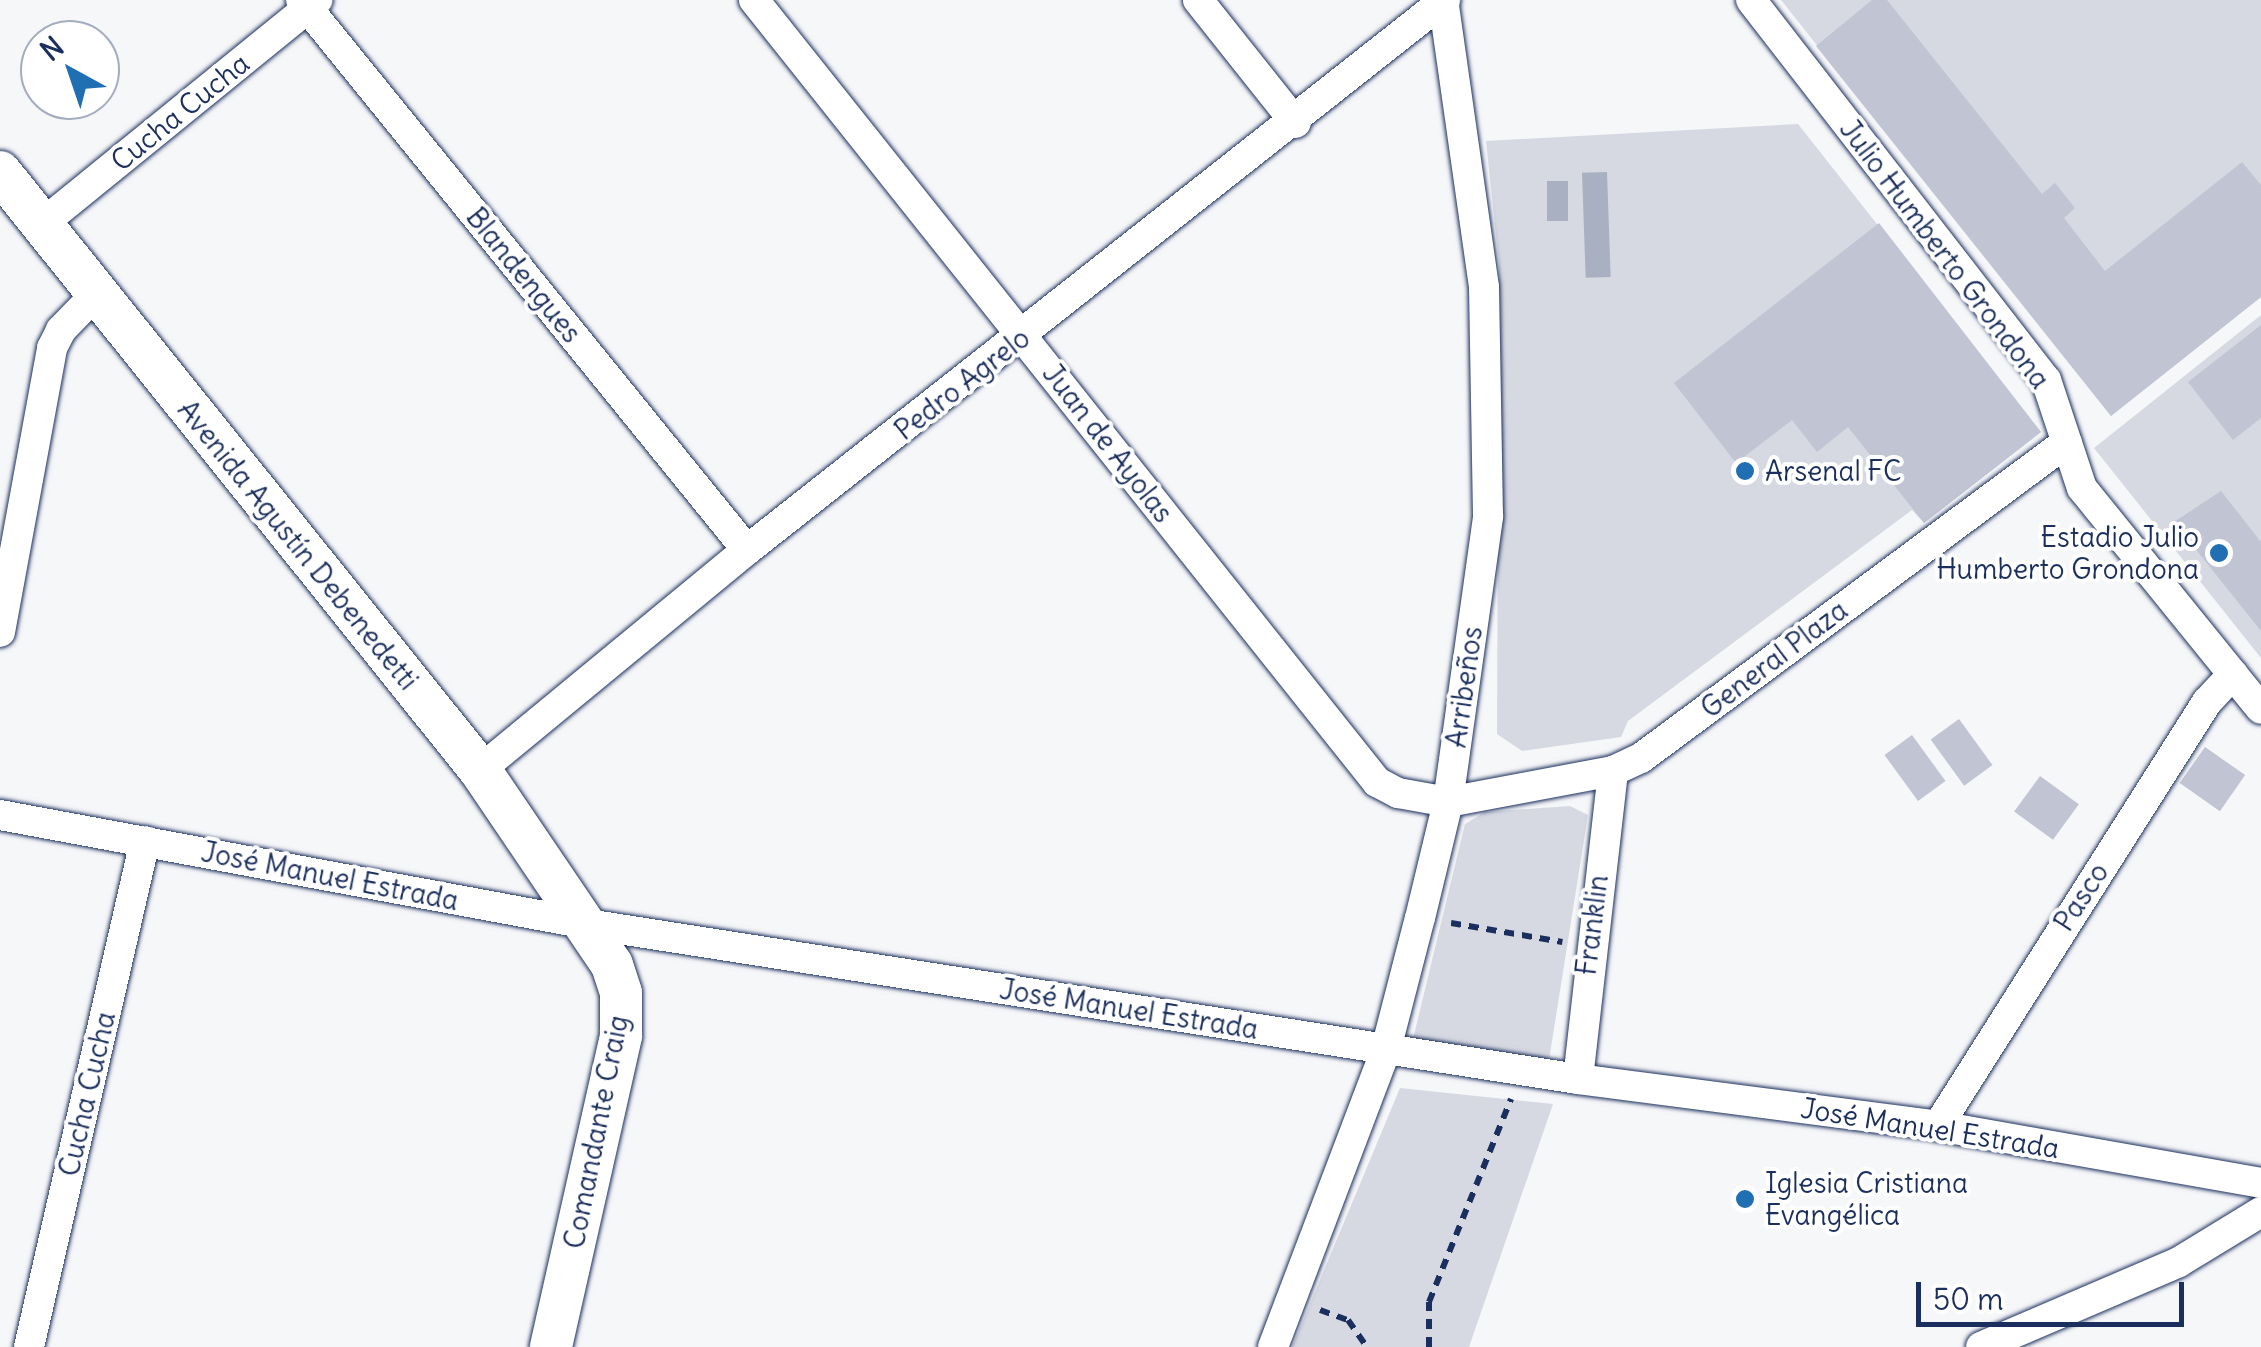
<!DOCTYPE html>
<html>
<head>
<meta charset="utf-8">
<style>
	body { margin:0 }
	#map { position:relative; width:2261px; height:1347px; overflow:hidden; background:#f6f7f9; font-family:Delius,sans-serif }
	div>[style] { position:absolute }
	.green>* { inset:0; background:#d6d9e2 }
	.water>* { inset:0; background:#a9b0c1; transform-origin:0 0 }
	.building>* { inset:0; background:#c0c4d3; transform-origin:0 0 }
	.path>* { height:6px; margin-top:-3px; transform-origin:0; background:repeating-linear-gradient(90deg,#1b2f5e 0 10px,transparent 0 18px) }
	.roads { filter:drop-shadow(0 0 2px #1b2f5e) drop-shadow(0 0 2px #1b2f5e) }
	.minor>* { height:30px; margin:-15px; padding:0 15px; transform-origin:15px; border-radius:15px; background:#fff }
	.secondary>* { height:42px; margin:-21px; padding:0 21px; transform-origin:21px; border-radius:21px; background:#fff }
	.dots>* { width:28px; height:28px; translate:-50% -50%; box-sizing:border-box; border:5px solid #fff; border-radius:50% }
	span { translate:-50% -50%; white-space:nowrap; text-align:center; line-height:1.15; -webkit-text-stroke:8px #fff; paint-order:stroke }
	.street-label { font-size:28px; color:#1b2f5e }
	.poi-label { font-size:28px; color:#1b2f5e }
	.left { translate:0 -50%; text-align:left }
	.right { translate:-100% -50%; text-align:right }
	.north { position:absolute; left:20px; top:20px; width:100px; height:100px; box-sizing:border-box; background:#fff; border:2px solid #a4acbf; border-radius:50%; rotate:320deg; font-size:28px; font-weight:700; line-height:40px; text-align:center; color:#1b2f5e }
	.north::after { content:''; display:block; margin:auto; width:35px; height:45px; background:#1f6fb2; clip-path:polygon(50% 0,100% 100%,50% 72%,0 100%) }
	.scale { position:absolute; left:1916px; top:1282px; width:268px; height:45px; box-sizing:border-box; border:5px solid #1b2f5e; border-top:0; padding-left:12px; font-size:30px; line-height:35px; white-space:nowrap; color:#1b2f5e; -webkit-text-stroke:8px #fff; paint-order:stroke }
</style>
</head>
<body>
<div id="map">
	<div class="green">
		<div style="clip-path:polygon(1781px 0,2261px 0,2261px 297px,2111px 416px)"></div>
		<div style="clip-path:polygon(1798px 124px,2041px 432px,1924px 523px,1912px 510px,1628px 721px,1621px 737px,1522px 751px,1497px 734px,1499px 263px,1486px 141px)"></div>
		<div style="clip-path:polygon(2261px 315px,2261px 658px,2094px 448px)"></div>
		<div style="clip-path:polygon(1570px 806px,1588px 815px,1549px 1060px,1413px 1039px,1465px 824px,1485px 812px)"></div>
		<div style="clip-path:polygon(1400px 1088px,1553px 1104px,1469px 1347px,1292px 1347px)"></div>
	</div>
	<div class="water">
		<div style="left:1607px;top:172px;width:105px;height:25px;rotate:88deg"></div>
		<div style="left:1568px;top:181px;width:40px;height:21px;rotate:90deg"></div>
	</div>
	<div class="building">
		<div style="clip-path:polygon(1872px 0,1887px 0,2042px 194px,2055px 183px,2075px 208px,2064px 218px,2105px 271px,2242px 162px,2261px 185px,2261px 297px,2111px 416px,1816px 46px)"></div>
		<div style="clip-path:polygon(1879px 223px,2041px 432px,1924px 523px,1848px 427px,1817px 452px,1792px 420px,1736px 463px,1674px 383px)"></div>
		<div style="clip-path:polygon(2261px 325px,2261px 418px,2233px 440px,2188px 382px)"></div>
		<div style="clip-path:polygon(2221px 491px,2261px 542px,2261px 631px,2174px 522px)"></div>
		<div style="left:1959px;top:719px;width:57px;height:35px;rotate:54deg"></div>
		<div style="left:1912px;top:735px;width:57px;height:34px;rotate:54deg"></div>
		<div style="left:2205px;top:747px;width:49px;height:44px;rotate:35deg"></div>
		<div style="left:2040px;top:776px;width:48px;height:44px;rotate:36deg"></div>
	</div>
	<div class="path">
		<div style="left:1451px;top:923px;width:113px;rotate:9.7deg"></div>
		<div style="left:1320px;top:1310px;width:30px;rotate:20deg"></div>
		<div style="left:1348px;top:1320px;width:33px;rotate:55deg"></div>
		<div style="left:1429px;top:1347px;width:45px;rotate:-90deg"></div>
		<div style="left:1429px;top:1302px;width:219px;rotate:-68deg"></div>
	</div>
	<div class="roads">
		<div class="minor">
			<div style="left:301px;top:0;width:708px;rotate:50.96deg"></div>
			<div style="left:754px;top:0;width:1000px;rotate:51.46deg"></div>
			<div style="left:1377px;top:782px;width:24px;rotate:28deg"></div>
			<div style="left:1398px;top:793px;width:51px;rotate:10.2deg"></div>
			<div style="left:1448px;top:802px;width:168px;rotate:-10.6deg"></div>
			<div style="left:1613px;top:771px;width:31px;rotate:-25deg"></div>
			<div style="left:1641px;top:758px;width:530px;rotate:-36.57deg"></div>
			<div style="left:1198px;top:0;width:157px;rotate:51.5deg"></div>
			<div style="left:1751px;top:0;width:481px;rotate:52.2deg"></div>
			<div style="left:2046px;top:380px;width:114px;rotate:71.6deg"></div>
			<div style="left:2082px;top:488px;width:284px;rotate:51deg"></div>
			<div style="left:42px;top:224px;width:355px;rotate:-39.1deg"></div>
			<div style="left:0;top:632px;width:289px;rotate:-79.6deg"></div>
			<div style="left:52px;top:348px;width:20px;rotate:-63deg"></div>
			<div style="left:61px;top:330px;width:50px;rotate:-45.8deg"></div>
			<div style="left:480px;top:770px;width:346px;rotate:-39.5deg"></div>
			<div style="left:747px;top:550px;width:889px;rotate:-38.24deg"></div>
			<div style="left:0;top:815px;width:597px;rotate:10.52deg"></div>
			<div style="left:587px;top:924px;width:1003px;rotate:8.89deg"></div>
			<div style="left:1578px;top:1079px;width:363px;rotate:7.4deg"></div>
			<div style="left:1938px;top:1126px;width:328px;rotate:10deg"></div>
			<div style="left:1578px;top:1079px;width:310px;rotate:-83.5deg"></div>
			<div style="left:1938px;top:1126px;width:502px;rotate:-57.61deg"></div>
			<div style="left:2207px;top:702px;width:38px;rotate:-47deg"></div>
			<div style="left:29px;top:1347px;width:519px;rotate:-77.09deg"></div>
			<div style="left:1273px;top:1347px;width:319px;rotate:-69.2deg"></div>
			<div style="left:1386px;top:1049px;width:135px;rotate:-75.5deg"></div>
			<div style="left:1420px;top:918px;width:119px;rotate:-76.4deg"></div>
			<div style="left:1448px;top:802px;width:289px;rotate:-82deg"></div>
			<div style="left:1488px;top:516px;width:229px;rotate:-91deg"></div>
			<div style="left:1484px;top:287px;width:290px;rotate:-98.1deg"></div>
			<div style="left:1981px;top:1347px;width:215px;rotate:-23.2deg"></div>
			<div style="left:2179px;top:1262px;width:96px;rotate:-31.4deg"></div>
		</div>
		<div class="secondary">
			<div style="left:0;top:172px;width:767px;rotate:51.25deg"></div>
			<div style="left:480px;top:770px;width:235px;rotate:55.9deg"></div>
			<div style="left:612px;top:965px;width:29px;rotate:72deg"></div>
			<div style="left:621px;top:993px;width:43px;rotate:90deg"></div>
			<div style="left:621px;top:1036px;width:319px;rotate:102.7deg"></div>
		</div>
	</div>
	<div class="dots">
		<div style="left:1745px;top:471px;background:#1f6fb2"></div>
		<div style="left:2219px;top:553px;background:#1f6fb2"></div>
		<div style="left:1745px;top:1199px;background:#1f6fb2"></div>
	</div>
	<div class="street-label">
		<span style="left:180px;top:112px;rotate:-39deg">Cucha Cucha</span>
		<span style="left:1945px;top:254px;rotate:53deg">Julio Humberto Grondona</span>
		<span style="left:524px;top:275px;rotate:51deg">Blandengues</span>
		<span style="left:962px;top:384px;rotate:-38deg">Pedro Agrelo</span>
		<span style="left:1108px;top:443px;rotate:52deg">Juan de Ayolas</span>
		<span style="left:298px;top:545px;rotate:51deg">Avenida Agustín Debenedetti</span>
		<span style="left:1774px;top:659px;rotate:-37deg">General Plaza</span>
		<span style="left:1464px;top:687px;rotate:-82deg">Arribeños</span>
		<span style="left:330px;top:876px;rotate:11deg">José Manuel Estrada</span>
		<span style="left:2081px;top:897px;rotate:-57deg">Pasco</span>
		<span style="left:1592px;top:925px;rotate:-83deg">Franklin</span>
		<span style="left:1129px;top:1009px;rotate:9deg">José Manuel Estrada</span>
		<span style="left:87px;top:1094px;rotate:-77deg">Cucha Cucha</span>
		<span style="left:1930px;top:1128px;rotate:9deg">José Manuel Estrada</span>
		<span style="left:596px;top:1132px;rotate:-79deg">Comandante Craig</span>
	</div>
	<div class="poi-label">
		<span class="left" style="left:1765px;top:471px">Arsenal FC</span>
		<span class="right" style="left:2199px;top:553px">Estadio Julio<br>Humberto Grondona</span>
		<span class="left" style="left:1765px;top:1199px">Iglesia Cristiana<br>Evangélica</span>
	</div>
	<div class="north">N</div>
	<div class="scale">50 m</div>
</div>
</body>
</html>
